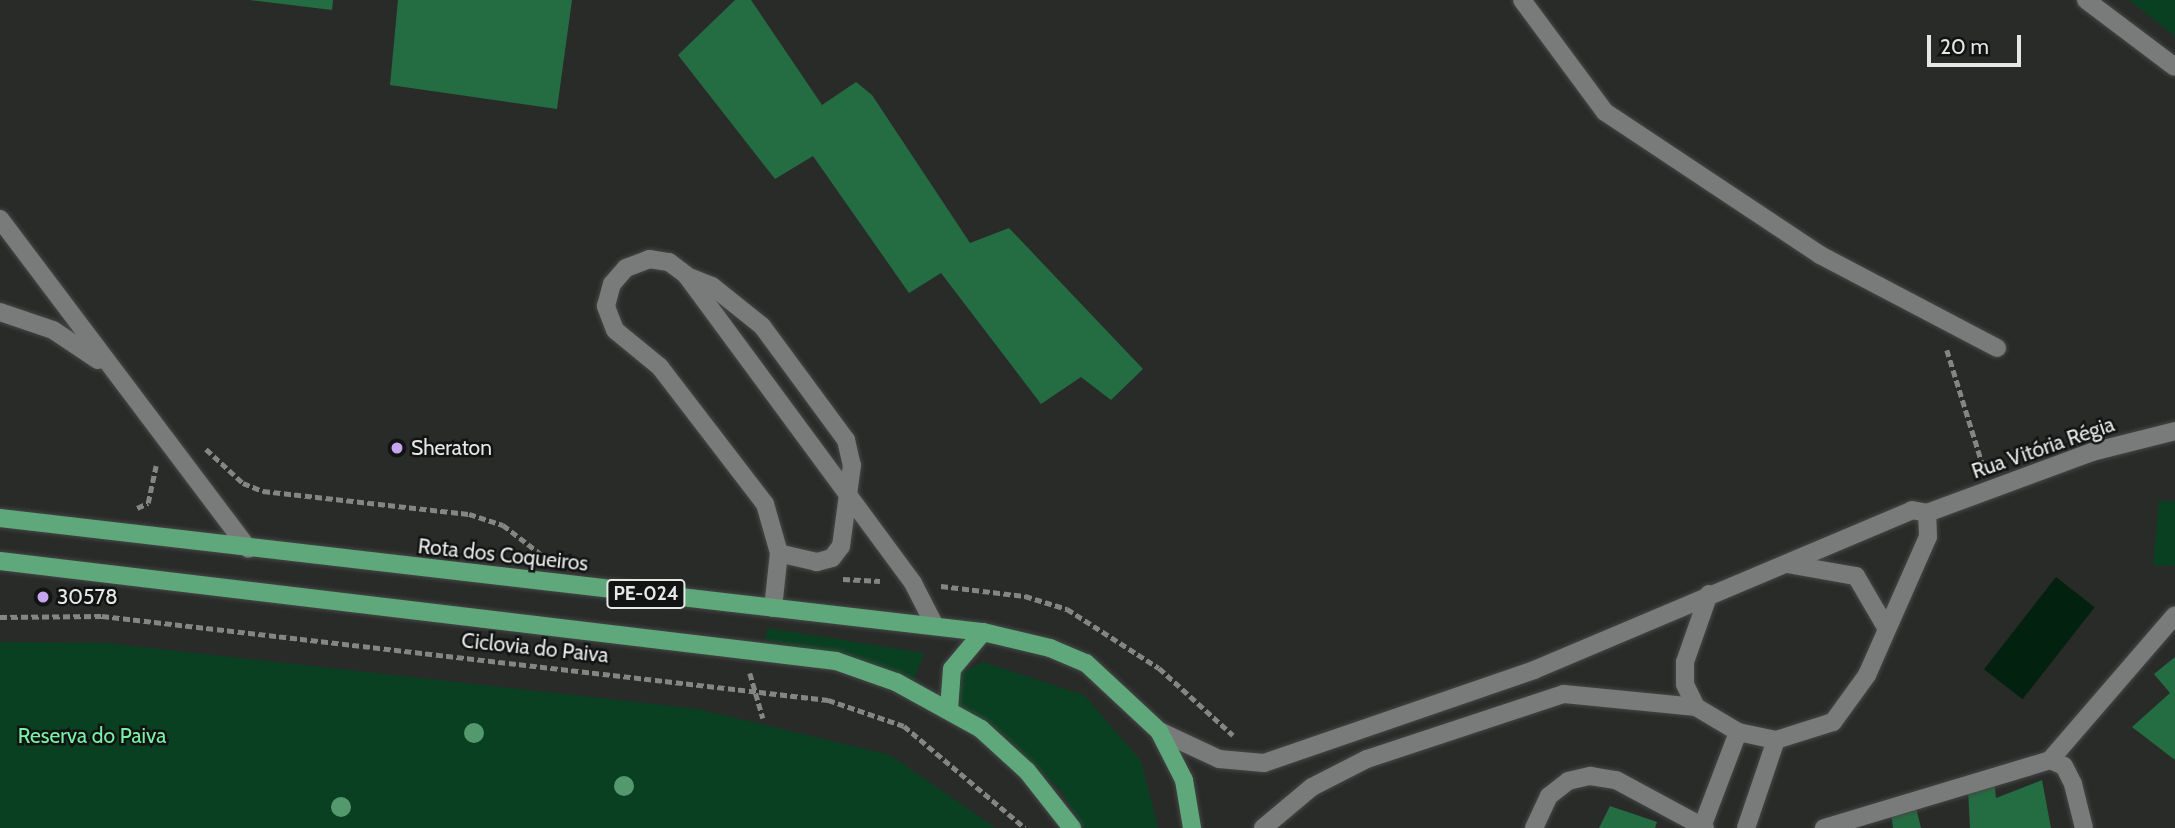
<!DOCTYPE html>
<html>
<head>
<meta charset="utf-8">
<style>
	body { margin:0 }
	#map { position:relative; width:2175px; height:828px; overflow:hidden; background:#292b29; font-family:Cabin,sans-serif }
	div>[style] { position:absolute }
	.green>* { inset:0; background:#0a4022 }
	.water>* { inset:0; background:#03210f; transform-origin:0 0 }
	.building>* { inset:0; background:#246d42 }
	.path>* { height:4.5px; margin-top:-2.25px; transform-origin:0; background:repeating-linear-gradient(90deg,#848684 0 7px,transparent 0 10.5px) }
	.roads { filter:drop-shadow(0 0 2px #444745) drop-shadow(0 0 2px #444745) }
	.lane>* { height:18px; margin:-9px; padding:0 9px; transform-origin:9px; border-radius:9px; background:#787b79 }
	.primary>* { height:18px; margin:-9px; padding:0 9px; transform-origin:9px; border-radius:9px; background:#5fa87b }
	.trees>* { width:20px; height:20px; margin:-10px; border-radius:50%; background:#54986d }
	.dots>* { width:19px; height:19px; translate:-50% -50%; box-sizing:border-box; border:4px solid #121313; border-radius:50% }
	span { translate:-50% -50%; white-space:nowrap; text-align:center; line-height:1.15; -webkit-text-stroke:5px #121313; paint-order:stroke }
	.shield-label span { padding:2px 5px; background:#121313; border:2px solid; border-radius:5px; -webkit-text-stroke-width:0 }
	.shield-label { font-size:19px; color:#e6e8e6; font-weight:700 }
	.poi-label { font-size:21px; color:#e6e8e6 }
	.left { translate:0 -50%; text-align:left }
	.street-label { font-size:21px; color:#e6e8e6 }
	.park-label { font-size:21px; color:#77f2a4 }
	.scale { position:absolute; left:1927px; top:35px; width:94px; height:32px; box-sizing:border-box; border:4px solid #e6e8e6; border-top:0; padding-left:9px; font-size:21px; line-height:24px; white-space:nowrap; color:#e6e8e6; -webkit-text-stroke:5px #121313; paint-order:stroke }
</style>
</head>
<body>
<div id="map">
	<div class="green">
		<div style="clip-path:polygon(2129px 0,2175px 0,2175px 36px)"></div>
		<div style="clip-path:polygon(2159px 501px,2175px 501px,2175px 566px,2153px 565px)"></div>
		<div style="clip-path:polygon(768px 628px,924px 653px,912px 684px,864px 660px,765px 640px)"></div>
		<div style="clip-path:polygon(0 642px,105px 643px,698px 709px,890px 755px,996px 828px,0 828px)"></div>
		<div style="clip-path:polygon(983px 662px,1084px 695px,1141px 761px,1158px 828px,1084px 828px,1060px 790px,996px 728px,949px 701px,963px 672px)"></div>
	</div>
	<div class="water">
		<div style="left:2056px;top:577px;width:49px;height:117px;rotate:38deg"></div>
	</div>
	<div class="building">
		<div style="clip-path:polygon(249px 0,333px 0,332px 10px)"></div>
		<div style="clip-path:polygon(398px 0,572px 0,557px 109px,390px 85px)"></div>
		<div style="clip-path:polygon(735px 0,751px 0,822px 105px,856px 82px,872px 95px,970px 243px,1009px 228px,1143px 369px,1111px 400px,1081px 377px,1041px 404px,941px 273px,909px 293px,813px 156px,775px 179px,678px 55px)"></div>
		<div style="clip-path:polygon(2175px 657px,2175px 760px,2132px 727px,2170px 693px,2154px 674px)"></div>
		<div style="clip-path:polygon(1994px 778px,1996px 798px,2042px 780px,2051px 828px,1970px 828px,1968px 789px)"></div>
		<div style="clip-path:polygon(1915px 804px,1921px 828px,1893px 828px,1891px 813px)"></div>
		<div style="clip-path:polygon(1610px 806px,1657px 822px,1655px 828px,1599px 828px)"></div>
	</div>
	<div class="path">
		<div style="left:1947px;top:350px;width:125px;rotate:72.7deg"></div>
		<div style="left:206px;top:449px;width:50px;rotate:42.6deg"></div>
		<div style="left:243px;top:483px;width:22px;rotate:22deg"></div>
		<div style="left:263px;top:491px;width:207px;rotate:6.4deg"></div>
		<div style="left:469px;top:514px;width:36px;rotate:18deg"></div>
		<div style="left:503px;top:525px;width:49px;rotate:37.6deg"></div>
		<div style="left:137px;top:508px;width:12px;rotate:-24deg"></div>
		<div style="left:148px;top:503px;width:38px;rotate:-78deg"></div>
		<div style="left:843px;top:579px;width:37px;rotate:3deg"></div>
		<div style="left:941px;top:586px;width:85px;rotate:6.8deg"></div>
		<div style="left:1025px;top:596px;width:44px;rotate:17.2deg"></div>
		<div style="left:1067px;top:609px;width:109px;rotate:32.7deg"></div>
		<div style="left:1159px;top:668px;width:100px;rotate:42.2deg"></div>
		<div style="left:0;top:617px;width:102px;rotate:-0.6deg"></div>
		<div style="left:102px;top:616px;width:731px;rotate:6.6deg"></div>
		<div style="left:828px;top:700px;width:80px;rotate:18.9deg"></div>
		<div style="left:904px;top:726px;width:158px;rotate:40.1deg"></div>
		<div style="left:750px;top:673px;width:47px;rotate:73.9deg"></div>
	</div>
	<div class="roads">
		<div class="lane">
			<div style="left:1522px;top:0;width:139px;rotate:53.5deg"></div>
			<div style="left:1605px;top:112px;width:258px;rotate:33.6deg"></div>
			<div style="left:1820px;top:255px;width:200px;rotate:27.7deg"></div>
			<div style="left:2086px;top:0;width:111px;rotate:37deg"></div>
			<div style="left:0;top:219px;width:413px;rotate:53deg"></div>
			<div style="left:687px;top:276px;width:27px;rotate:22deg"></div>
			<div style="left:712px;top:286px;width:64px;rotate:38.7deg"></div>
			<div style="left:762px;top:326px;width:142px;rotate:53.6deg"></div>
			<div style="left:846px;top:440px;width:26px;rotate:77deg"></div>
			<div style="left:852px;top:465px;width:82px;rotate:97.7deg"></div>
			<div style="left:841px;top:546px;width:15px;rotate:127deg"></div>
			<div style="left:832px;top:558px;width:16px;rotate:165deg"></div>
			<div style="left:817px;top:562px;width:39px;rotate:-167deg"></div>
			<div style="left:0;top:312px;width:56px;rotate:18.8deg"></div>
			<div style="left:53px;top:330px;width:54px;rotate:33.7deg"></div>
			<div style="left:1927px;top:513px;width:176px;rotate:-20.3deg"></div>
			<div style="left:2092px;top:452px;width:86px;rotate:-14.2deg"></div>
			<div style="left:1787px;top:564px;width:70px;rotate:9.9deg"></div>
			<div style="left:1856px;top:576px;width:61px;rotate:59.7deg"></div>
			<div style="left:773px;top:608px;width:55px;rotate:-83.8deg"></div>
			<div style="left:779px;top:553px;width:51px;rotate:-105.9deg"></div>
			<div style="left:765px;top:504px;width:173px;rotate:-127.5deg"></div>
			<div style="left:660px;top:367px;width:58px;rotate:-140.6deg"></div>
			<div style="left:615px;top:330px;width:26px;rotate:-111deg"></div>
			<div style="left:606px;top:306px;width:23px;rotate:-75deg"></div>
			<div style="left:612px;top:284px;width:21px;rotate:-49deg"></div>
			<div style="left:626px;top:268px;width:25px;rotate:-21deg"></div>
			<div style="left:649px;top:259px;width:20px;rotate:9deg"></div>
			<div style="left:669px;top:262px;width:21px;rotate:37deg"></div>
			<div style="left:686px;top:275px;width:383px;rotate:53.6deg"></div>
			<div style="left:913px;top:583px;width:48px;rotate:62.9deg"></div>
			<div style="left:1696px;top:707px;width:25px;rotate:-116deg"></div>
			<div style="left:1685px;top:684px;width:22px;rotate:-90deg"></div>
			<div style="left:1685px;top:662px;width:72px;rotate:-70.6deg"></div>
			<div style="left:1159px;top:731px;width:66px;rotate:25deg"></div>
			<div style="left:1219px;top:759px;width:45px;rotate:5.1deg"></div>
			<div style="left:1264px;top:763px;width:286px;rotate:-19deg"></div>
			<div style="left:1534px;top:670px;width:410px;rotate:-22.9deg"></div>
			<div style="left:1912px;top:510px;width:15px;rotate:11deg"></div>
			<div style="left:2050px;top:760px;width:191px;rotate:-49.2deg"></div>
			<div style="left:1702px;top:827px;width:102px;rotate:-69.2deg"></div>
			<div style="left:1263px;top:828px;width:64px;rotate:-39.9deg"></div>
			<div style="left:1312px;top:787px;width:62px;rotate:-27deg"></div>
			<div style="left:1367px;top:759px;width:207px;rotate:-18.3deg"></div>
			<div style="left:1564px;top:694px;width:133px;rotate:5.6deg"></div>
			<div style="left:1696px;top:707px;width:49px;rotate:30.8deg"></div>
			<div style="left:1738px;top:732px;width:39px;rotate:12deg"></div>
			<div style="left:1776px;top:740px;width:60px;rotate:-17.5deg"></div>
			<div style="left:1833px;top:722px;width:58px;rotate:-54.1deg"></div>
			<div style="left:1867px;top:675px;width:151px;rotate:-66.2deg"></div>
			<div style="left:1928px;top:537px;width:24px;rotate:-92deg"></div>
			<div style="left:1534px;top:828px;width:35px;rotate:-65deg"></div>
			<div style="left:1549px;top:796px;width:24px;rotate:-38deg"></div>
			<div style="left:1568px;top:781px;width:23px;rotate:-13deg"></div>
			<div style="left:1590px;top:776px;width:26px;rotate:9deg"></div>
			<div style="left:1616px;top:780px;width:101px;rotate:28.3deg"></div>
			<div style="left:1746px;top:828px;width:93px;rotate:-71.2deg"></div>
			<div style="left:1824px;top:828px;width:236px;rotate:-16.7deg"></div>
			<div style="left:2050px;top:760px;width:15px;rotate:23deg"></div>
			<div style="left:2064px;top:766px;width:20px;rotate:63deg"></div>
			<div style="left:2073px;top:784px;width:45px;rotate:76deg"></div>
		</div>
		<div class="primary">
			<div style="left:0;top:518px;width:990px;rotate:6.62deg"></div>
			<div style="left:983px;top:632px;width:69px;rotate:13.4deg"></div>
			<div style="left:1050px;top:648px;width:39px;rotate:23deg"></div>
			<div style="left:1086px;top:663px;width:100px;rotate:43deg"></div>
			<div style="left:1159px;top:731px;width:55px;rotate:63deg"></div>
			<div style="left:1184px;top:780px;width:49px;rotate:80.5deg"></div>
			<div style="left:0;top:561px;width:842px;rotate:6.82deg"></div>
			<div style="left:836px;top:661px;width:64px;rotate:19.3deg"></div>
			<div style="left:896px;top:682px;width:97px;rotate:28.9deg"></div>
			<div style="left:981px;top:729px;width:62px;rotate:42.4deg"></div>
			<div style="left:1027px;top:771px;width:73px;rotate:51.7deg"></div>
			<div style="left:949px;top:709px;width:40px;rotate:-85.7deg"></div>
			<div style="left:952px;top:669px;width:48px;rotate:-50deg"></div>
		</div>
	</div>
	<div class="trees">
		<div style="left:474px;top:733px"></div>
		<div style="left:624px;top:786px"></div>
		<div style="left:341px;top:807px"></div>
	</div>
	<div class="dots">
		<div style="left:397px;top:448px;background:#c6a6f0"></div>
		<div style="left:43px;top:597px;background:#c6a6f0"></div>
	</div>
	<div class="shield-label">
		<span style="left:646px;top:594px">PE-024</span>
	</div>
	<div class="poi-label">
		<span class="left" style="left:411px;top:448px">Sheraton</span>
		<span class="left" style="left:57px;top:597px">30578</span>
	</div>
	<div class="street-label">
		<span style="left:2043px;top:448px;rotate:-19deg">Rua Vitória Régia</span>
		<span style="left:503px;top:555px;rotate:6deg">Rota dos Coqueiros</span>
		<span style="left:535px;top:648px;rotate:6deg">Ciclovia do Paiva</span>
	</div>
	<div class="park-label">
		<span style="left:92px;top:736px">Reserva do Paiva</span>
	</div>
	<div class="scale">20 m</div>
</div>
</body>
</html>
